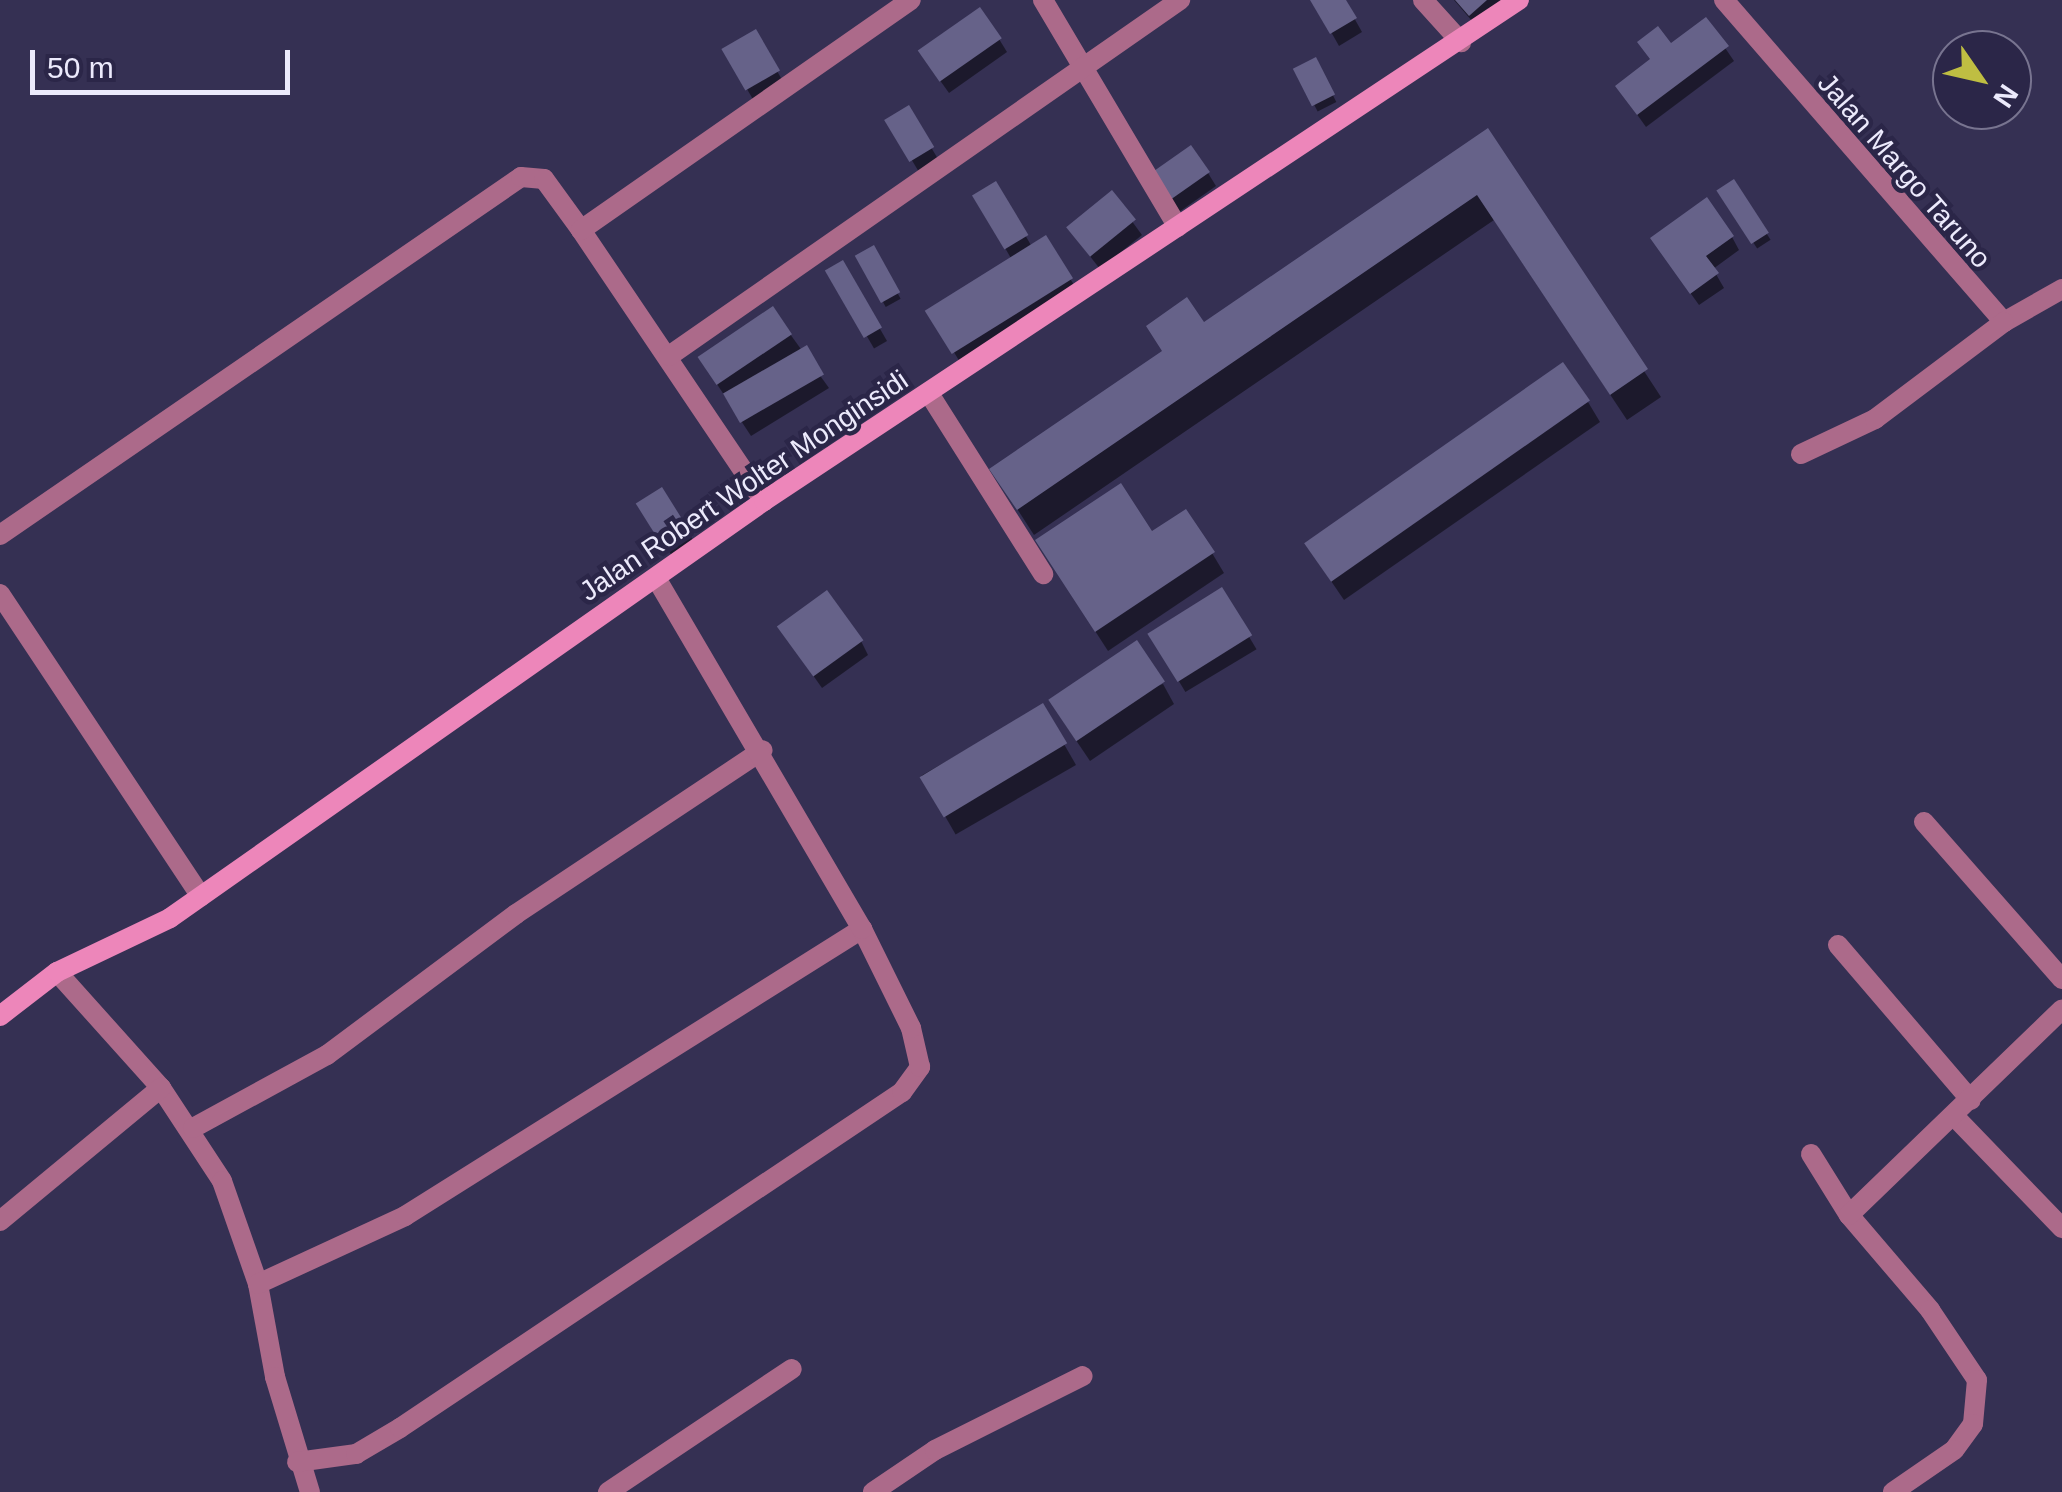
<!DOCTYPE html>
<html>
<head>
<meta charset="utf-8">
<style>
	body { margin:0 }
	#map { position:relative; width:2062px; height:1492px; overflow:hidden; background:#353053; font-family:Helvetica,sans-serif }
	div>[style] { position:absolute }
	.shadow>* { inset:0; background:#0007; transform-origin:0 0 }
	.building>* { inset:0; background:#666289; transform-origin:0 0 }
	.street>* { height:20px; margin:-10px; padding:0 10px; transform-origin:10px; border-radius:10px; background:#ac6a8a }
	.secondary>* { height:20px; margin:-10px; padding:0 10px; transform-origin:10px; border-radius:10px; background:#ed86ba }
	span { translate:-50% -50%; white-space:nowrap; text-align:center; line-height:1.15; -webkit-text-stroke:9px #2b2648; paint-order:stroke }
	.street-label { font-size:28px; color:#eceafc }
	.north { position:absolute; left:1932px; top:30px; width:100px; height:100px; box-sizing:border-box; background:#2b2648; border:2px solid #787490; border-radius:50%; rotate:124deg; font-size:28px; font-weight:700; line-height:40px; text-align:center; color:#eceafc }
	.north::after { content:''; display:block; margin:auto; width:35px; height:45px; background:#bfbe42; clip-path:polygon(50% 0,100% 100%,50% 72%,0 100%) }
	.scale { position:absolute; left:30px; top:50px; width:260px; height:45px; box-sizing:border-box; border:5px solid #eceafc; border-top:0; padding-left:12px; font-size:30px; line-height:35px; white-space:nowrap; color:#eceafc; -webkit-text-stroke:8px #2b2648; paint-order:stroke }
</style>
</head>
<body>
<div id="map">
	<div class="shadow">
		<div style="clip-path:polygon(1313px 0,1344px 0,1362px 32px,1339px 46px)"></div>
		<div style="clip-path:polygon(1454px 0,1510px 0,1478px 28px)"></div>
		<div style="clip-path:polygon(1706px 20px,1734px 61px,1646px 127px,1626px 99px,1652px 61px)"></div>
		<div style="left:755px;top:33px;width:59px;height:35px;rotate:60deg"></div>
		<div style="clip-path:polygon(999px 39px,1007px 52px,949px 93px,929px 65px)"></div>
		<div style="left:1315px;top:60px;width:47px;height:21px;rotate:63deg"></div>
		<div style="left:908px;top:109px;width:61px;height:23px;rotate:59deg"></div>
		<div style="clip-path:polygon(1487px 131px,1661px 397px,1627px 420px,1494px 220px,1034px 535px,992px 470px)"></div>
		<div style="clip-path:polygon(1208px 173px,1216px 186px,1179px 212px,1154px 174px)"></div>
		<div style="left:1733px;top:182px;width:69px;height:16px;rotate:57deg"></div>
		<div style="clip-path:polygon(996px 184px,1032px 247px,1045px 238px,1079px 293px,963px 367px,930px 313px,1012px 260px,975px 196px)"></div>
		<div style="clip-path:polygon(1112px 194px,1142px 235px,1100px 269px,1078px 241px)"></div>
		<div style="clip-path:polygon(1732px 237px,1739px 250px,1713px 269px,1724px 288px,1699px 305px,1661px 252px)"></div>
		<div style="left:873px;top:249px;width:57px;height:17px;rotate:61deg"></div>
		<div style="left:842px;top:263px;width:90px;height:15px;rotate:60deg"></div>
		<div style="clip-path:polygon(772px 309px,829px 388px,751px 436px,709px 372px)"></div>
		<div style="clip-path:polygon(1588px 402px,1600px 422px,1344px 600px,1318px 562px)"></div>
		<div style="clip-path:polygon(640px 504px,691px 537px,699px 550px,677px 564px)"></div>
		<div style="clip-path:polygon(1152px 535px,1212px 553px,1224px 573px,1108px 651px,1050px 561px)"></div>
		<div style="left:1221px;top:590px;width:69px;height:83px;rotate:59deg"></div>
		<div style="clip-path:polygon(788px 640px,861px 641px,868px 655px,822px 688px)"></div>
		<div style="clip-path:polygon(1163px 684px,1174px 704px,1090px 761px,1063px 721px)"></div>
		<div style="left:1042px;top:706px;width:68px;height:139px;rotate:60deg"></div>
	</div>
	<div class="building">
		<div style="clip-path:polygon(1310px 0,1346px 0,1357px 18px,1330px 34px)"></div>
		<div style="clip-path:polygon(1455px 0,1487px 0,1469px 16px)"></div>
		<div style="left:980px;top:7px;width:38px;height:76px;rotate:55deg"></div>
		<div style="clip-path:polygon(1706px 17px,1729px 46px,1637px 115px,1615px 86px,1650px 59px,1637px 42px,1658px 26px,1671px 43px)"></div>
		<div style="left:756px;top:29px;width:48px;height:40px;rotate:60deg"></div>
		<div style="left:1316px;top:57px;width:42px;height:26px;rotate:63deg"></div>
		<div style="left:909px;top:105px;width:49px;height:29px;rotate:59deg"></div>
		<div style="clip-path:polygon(1488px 128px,1648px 369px,1610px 395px,1477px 195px,1017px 510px,989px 469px,1162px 351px,1146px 326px,1187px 297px,1204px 322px)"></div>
		<div style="left:1191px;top:145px;width:33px;height:50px;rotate:55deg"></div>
		<div style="left:1734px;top:179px;width:64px;height:21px;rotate:57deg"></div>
		<div style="left:996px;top:181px;width:63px;height:28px;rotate:59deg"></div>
		<div style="left:1112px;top:190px;width:38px;height:59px;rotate:51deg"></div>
		<div style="clip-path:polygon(1707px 197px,1734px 236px,1706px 256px,1719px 273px,1690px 294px,1650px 238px)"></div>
		<div style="left:1046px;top:235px;width:51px;height:143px;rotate:58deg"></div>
		<div style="left:874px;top:245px;width:54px;height:22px;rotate:61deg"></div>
		<div style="left:843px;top:260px;width:78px;height:21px;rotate:60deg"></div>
		<div style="left:773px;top:306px;width:34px;height:91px;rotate:56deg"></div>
		<div style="left:807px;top:345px;width:34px;height:97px;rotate:60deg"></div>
		<div style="left:1563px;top:362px;width:47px;height:316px;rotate:55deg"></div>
		<div style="clip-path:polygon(1121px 483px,1152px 531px,1186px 509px,1215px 552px,1095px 632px,1035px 540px)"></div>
		<div style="left:662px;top:487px;width:58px;height:31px;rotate:58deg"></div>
		<div style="left:1222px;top:587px;width:57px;height:88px;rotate:58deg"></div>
		<div style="left:827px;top:590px;width:62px;height:62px;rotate:54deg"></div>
		<div style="left:1137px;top:640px;width:50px;height:107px;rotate:56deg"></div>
		<div style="left:1043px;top:703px;width:47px;height:144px;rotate:59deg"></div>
	</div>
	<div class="street">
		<div style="left:1043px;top:0;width:264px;rotate:59.3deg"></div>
		<div style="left:1423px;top:0;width:57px;rotate:47.9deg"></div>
		<div style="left:1724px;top:0;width:427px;rotate:49deg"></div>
		<div style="left:2004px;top:322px;width:67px;rotate:-29.6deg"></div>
		<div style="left:581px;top:230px;width:327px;rotate:56deg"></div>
		<div style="left:669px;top:356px;width:623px;rotate:-34.86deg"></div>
		<div style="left:930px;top:395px;width:212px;rotate:57.7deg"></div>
		<div style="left:1801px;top:454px;width:82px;rotate:-25.3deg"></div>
		<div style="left:1875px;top:419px;width:161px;rotate:-36.9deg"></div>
		<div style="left:0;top:535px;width:632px;rotate:-34.49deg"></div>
		<div style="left:521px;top:177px;width:23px;rotate:5deg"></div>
		<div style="left:544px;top:179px;width:63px;rotate:54deg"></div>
		<div style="left:581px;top:230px;width:402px;rotate:-34.9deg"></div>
		<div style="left:0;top:594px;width:363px;rotate:56.4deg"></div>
		<div style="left:1924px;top:822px;width:209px;rotate:48.7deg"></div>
		<div style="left:1838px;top:945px;width:204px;rotate:49.4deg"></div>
		<div style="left:57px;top:972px;width:156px;rotate:48.1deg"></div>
		<div style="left:161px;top:1088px;width:111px;rotate:56.7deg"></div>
		<div style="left:222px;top:1181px;width:109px;rotate:70.7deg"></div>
		<div style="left:258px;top:1284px;width:95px;rotate:79.6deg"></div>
		<div style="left:275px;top:1377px;width:120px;rotate:73.1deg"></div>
		<div style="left:1954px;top:1116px;width:156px;rotate:46deg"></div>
		<div style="left:193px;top:1128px;width:153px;rotate:-28.6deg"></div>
		<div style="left:327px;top:1055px;width:236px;rotate:-36.7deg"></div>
		<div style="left:516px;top:914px;width:296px;rotate:-33.6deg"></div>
		<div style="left:1811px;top:1154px;width:72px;rotate:58.1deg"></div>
		<div style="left:1849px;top:1215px;width:125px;rotate:49.5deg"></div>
		<div style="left:1930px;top:1310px;width:84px;rotate:56.1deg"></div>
		<div style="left:1977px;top:1380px;width:44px;rotate:95.2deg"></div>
		<div style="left:1973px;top:1424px;width:32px;rotate:126deg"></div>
		<div style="left:1954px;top:1450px;width:74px;rotate:145.5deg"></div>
		<div style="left:1849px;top:1215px;width:296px;rotate:-44deg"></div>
		<div style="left:0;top:1221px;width:209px;rotate:-39.6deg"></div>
		<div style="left:258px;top:1284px;width:162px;rotate:-24.8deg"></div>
		<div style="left:405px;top:1216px;width:540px;rotate:-32.13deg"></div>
		<div style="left:297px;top:1462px;width:60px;rotate:-7.7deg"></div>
		<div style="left:356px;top:1454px;width:51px;rotate:-30.6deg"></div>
		<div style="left:400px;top:1428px;width:604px;rotate:-33.8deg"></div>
		<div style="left:902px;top:1092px;width:31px;rotate:-54deg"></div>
		<div style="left:920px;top:1067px;width:40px;rotate:-103deg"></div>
		<div style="left:911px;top:1028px;width:110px;rotate:-116.3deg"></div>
		<div style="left:862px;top:929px;width:407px;rotate:-120.4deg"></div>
		<div style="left:608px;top:1492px;width:221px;rotate:-33.8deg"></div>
		<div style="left:873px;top:1492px;width:75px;rotate:-34.1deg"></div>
		<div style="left:935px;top:1450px;width:165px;rotate:-26.6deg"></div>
	</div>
	<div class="secondary">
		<div style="left:0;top:1016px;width:72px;rotate:-37.7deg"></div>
		<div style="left:57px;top:972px;width:125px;rotate:-25.5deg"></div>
		<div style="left:170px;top:918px;width:726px;rotate:-35.07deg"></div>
		<div style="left:764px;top:501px;width:906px;rotate:-33.57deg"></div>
	</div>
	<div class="street-label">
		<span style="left:1904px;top:171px;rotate:49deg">Jalan Margo Taruno</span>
		<span style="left:744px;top:486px;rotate:-34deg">Jalan Robert Wolter Monginsidi</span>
	</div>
	<div class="north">N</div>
	<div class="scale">50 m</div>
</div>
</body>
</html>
